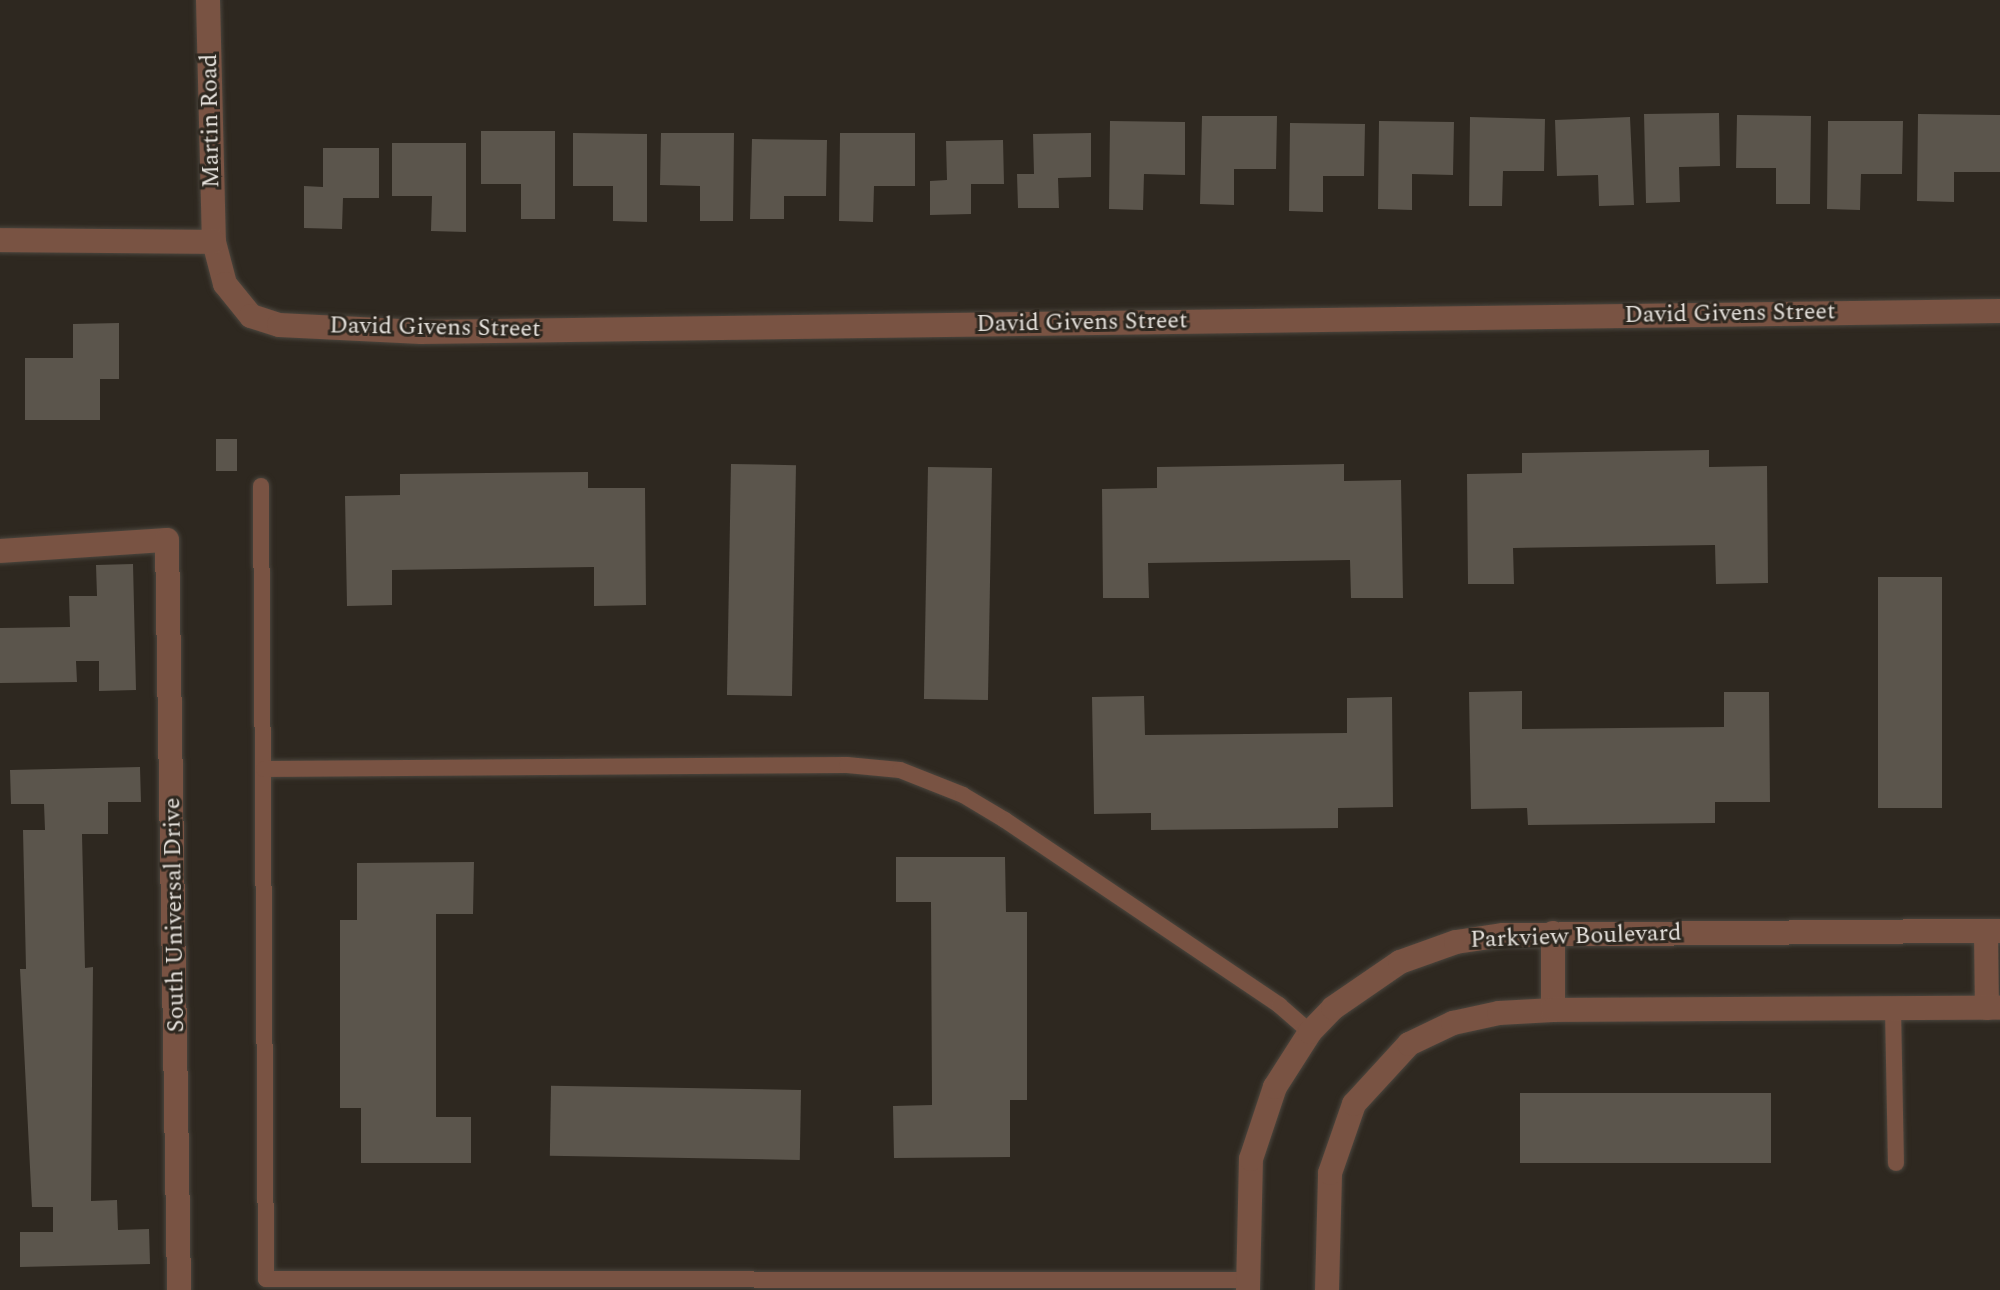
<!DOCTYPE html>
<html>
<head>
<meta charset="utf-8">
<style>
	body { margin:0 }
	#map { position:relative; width:2000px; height:1290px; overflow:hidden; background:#2e2820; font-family:Spectral,serif }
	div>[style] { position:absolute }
	.building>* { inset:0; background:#5b554c; transform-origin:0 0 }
	.roads { filter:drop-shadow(0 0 2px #4b463e) drop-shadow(0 0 2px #4b463e) }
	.lane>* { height:16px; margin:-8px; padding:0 8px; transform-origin:8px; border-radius:8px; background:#795343 }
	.street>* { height:24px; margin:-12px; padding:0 12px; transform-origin:12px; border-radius:12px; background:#795343 }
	span { translate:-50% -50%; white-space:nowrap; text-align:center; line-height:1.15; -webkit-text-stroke:6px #2e2820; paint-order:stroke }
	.street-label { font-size:24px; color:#e6e2dd }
</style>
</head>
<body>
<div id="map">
	<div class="building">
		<div style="clip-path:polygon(1719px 113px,1720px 166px,1679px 167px,1680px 202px,1646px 203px,1644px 114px)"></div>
		<div style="clip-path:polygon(1918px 114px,2000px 115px,2000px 172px,1954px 172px,1954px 202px,1917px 201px)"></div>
		<div style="clip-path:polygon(1737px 115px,1811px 116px,1810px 204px,1776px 204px,1776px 168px,1736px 168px)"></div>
		<div style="clip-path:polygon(1202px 116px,1277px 116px,1276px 169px,1234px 169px,1234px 205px,1200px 204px)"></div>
		<div style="clip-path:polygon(1470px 117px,1545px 119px,1544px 171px,1503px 171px,1502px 206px,1469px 206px)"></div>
		<div style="clip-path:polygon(1630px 117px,1634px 205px,1599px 206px,1598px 175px,1557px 176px,1555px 120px)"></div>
		<div style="clip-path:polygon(1110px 121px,1185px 122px,1185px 175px,1144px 174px,1143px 210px,1109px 209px)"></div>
		<div style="clip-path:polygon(1379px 121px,1454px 122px,1453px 175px,1412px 174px,1412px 210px,1378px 209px)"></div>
		<div style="clip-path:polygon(1828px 121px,1903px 121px,1902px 174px,1861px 174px,1860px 210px,1827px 209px)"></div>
		<div style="clip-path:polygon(1290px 123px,1365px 124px,1364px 176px,1323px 176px,1323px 212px,1289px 211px)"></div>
		<div style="clip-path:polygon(481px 131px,555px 131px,555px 219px,521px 219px,521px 184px,481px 184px)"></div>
		<div style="clip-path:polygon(573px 133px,647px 134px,647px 222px,613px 221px,613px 186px,573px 186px)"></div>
		<div style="clip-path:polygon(661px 133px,734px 133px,733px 221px,700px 221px,700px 186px,660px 185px)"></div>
		<div style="clip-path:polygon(840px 133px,915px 133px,915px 186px,874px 186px,873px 222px,839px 221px)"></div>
		<div style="clip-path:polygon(1091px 133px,1091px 177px,1058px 178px,1059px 208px,1018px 208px,1017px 174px,1034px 174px,1033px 134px)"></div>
		<div style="clip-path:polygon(752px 139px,827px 140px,826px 196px,784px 196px,784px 219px,750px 219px)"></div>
		<div style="clip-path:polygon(1003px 140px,1004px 184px,971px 184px,971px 214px,930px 215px,930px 181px,947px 180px,946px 141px)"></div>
		<div style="clip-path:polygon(392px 143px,466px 143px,466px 232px,431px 231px,432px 196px,392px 196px)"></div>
		<div style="clip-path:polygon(323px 148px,379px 148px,379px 198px,343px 198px,342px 229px,304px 228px,304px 186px,323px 187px)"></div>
		<div style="clip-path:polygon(119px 323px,119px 379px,100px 379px,100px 420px,25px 420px,25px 358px,73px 358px,73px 324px)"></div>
		<div style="left:237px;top:439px;width:32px;height:21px;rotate:90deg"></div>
		<div style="clip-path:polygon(1709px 450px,1709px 467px,1767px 466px,1768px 583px,1716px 584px,1715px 545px,1513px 548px,1514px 584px,1468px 584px,1467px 474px,1522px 473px,1522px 453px)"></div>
		<div style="left:731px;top:464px;width:65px;height:231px;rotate:1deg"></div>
		<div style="clip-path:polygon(1344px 464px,1344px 481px,1401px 480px,1403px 598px,1351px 598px,1350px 560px,1148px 563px,1149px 598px,1103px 598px,1102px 489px,1157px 488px,1157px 467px)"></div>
		<div style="left:928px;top:467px;width:64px;height:232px;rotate:1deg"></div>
		<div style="clip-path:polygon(588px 472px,588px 488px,645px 488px,646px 605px,594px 606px,594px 567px,392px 570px,392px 605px,347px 606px,345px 496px,400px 495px,400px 474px)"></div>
		<div style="clip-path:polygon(133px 564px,136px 690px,99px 691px,99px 661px,76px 661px,77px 682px,0 683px,0 628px,70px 627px,69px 596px,97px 596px,96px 565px)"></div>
		<div style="left:1878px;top:577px;width:64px;height:231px"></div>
		<div style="clip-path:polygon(1522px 691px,1522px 729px,1724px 727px,1724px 692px,1769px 692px,1770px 802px,1715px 802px,1715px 823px,1528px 825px,1527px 808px,1471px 809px,1469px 692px)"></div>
		<div style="clip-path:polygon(1144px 696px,1145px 735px,1347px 733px,1347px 698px,1392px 697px,1393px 807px,1338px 808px,1338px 828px,1151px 830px,1151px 813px,1094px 814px,1092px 697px)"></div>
		<div style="clip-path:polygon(140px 767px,141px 802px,108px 802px,108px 834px,82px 834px,85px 968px,93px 967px,91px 1201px,117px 1200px,118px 1230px,149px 1229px,150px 1264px,20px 1267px,20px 1232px,53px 1232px,53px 1207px,32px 1207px,20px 969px,26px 969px,23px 830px,45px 830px,44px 804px,11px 804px,10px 770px)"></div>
		<div style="clip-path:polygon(896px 857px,1005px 857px,1006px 912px,1027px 912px,1027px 1100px,1010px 1100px,1010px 1157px,894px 1158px,893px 1106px,932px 1105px,931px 902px,896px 902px)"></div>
		<div style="clip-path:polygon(474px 862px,473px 914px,436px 914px,436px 1117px,471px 1117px,471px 1163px,361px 1163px,361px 1108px,340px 1108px,340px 920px,357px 920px,357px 863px)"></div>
		<div style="left:801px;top:1090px;width:70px;height:250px;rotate:91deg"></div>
		<div style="left:1520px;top:1093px;width:251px;height:70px"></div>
	</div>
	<div class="roads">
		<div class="lane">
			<div style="left:261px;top:486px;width:793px;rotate:89.64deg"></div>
			<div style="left:266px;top:1279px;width:982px;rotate:0.06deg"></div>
			<div style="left:264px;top:769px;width:583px;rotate:-0.39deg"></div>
			<div style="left:847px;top:765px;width:53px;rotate:5.4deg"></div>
			<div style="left:900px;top:770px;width:68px;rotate:21.6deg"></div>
			<div style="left:963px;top:795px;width:49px;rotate:30.8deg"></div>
			<div style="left:1005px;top:820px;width:331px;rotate:34deg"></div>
			<div style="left:1279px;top:1005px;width:41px;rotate:41.1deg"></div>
			<div style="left:1893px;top:1009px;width:154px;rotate:88.9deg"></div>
		</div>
		<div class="street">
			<div style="left:208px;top:0;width:242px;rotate:88.6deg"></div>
			<div style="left:214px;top:242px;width:43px;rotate:75.3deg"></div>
			<div style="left:225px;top:284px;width:41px;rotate:50.9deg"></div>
			<div style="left:251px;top:316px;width:29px;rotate:18deg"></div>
			<div style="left:279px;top:325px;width:142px;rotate:2.8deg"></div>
			<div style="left:421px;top:332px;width:1579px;rotate:-0.76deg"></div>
			<div style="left:0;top:240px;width:214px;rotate:0.5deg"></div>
			<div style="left:0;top:551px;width:167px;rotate:-3.8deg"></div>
			<div style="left:167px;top:540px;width:750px;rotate:89.08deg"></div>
			<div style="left:1986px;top:931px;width:77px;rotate:89.3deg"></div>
			<div style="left:1553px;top:933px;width:77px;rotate:90deg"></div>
			<div style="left:1248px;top:1290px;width:131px;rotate:-88.7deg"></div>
			<div style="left:1251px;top:1159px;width:76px;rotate:-71.6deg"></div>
			<div style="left:1275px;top:1087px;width:65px;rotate:-57.5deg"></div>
			<div style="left:1310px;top:1032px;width:33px;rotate:-46deg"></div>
			<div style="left:1333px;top:1008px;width:81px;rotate:-34.5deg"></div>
			<div style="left:1400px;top:962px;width:59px;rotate:-19.7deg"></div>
			<div style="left:1456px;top:942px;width:48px;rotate:-8.5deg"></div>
			<div style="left:1503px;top:935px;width:497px;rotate:-0.5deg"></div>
			<div style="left:1327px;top:1290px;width:117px;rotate:-88.5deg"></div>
			<div style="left:1330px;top:1173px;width:73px;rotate:-70.8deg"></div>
			<div style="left:1354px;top:1104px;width:81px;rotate:-47.5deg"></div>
			<div style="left:1409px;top:1044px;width:49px;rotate:-25.5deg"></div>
			<div style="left:1453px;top:1023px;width:47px;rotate:-12.3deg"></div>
			<div style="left:1499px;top:1013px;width:54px;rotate:-3.2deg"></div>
			<div style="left:1553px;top:1010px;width:447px;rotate:-0.3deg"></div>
		</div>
	</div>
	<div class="street-label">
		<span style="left:211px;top:121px;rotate:-91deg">Martin Road</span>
		<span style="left:1730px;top:314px;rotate:-1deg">David Givens Street</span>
		<span style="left:1082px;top:323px;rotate:-1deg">David Givens Street</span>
		<span style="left:435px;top:328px;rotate:1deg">David Givens Street</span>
		<span style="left:175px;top:915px;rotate:-91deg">South Universal Drive</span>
		<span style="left:1576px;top:937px;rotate:-2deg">Parkview Boulevard</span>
	</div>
</div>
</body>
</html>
